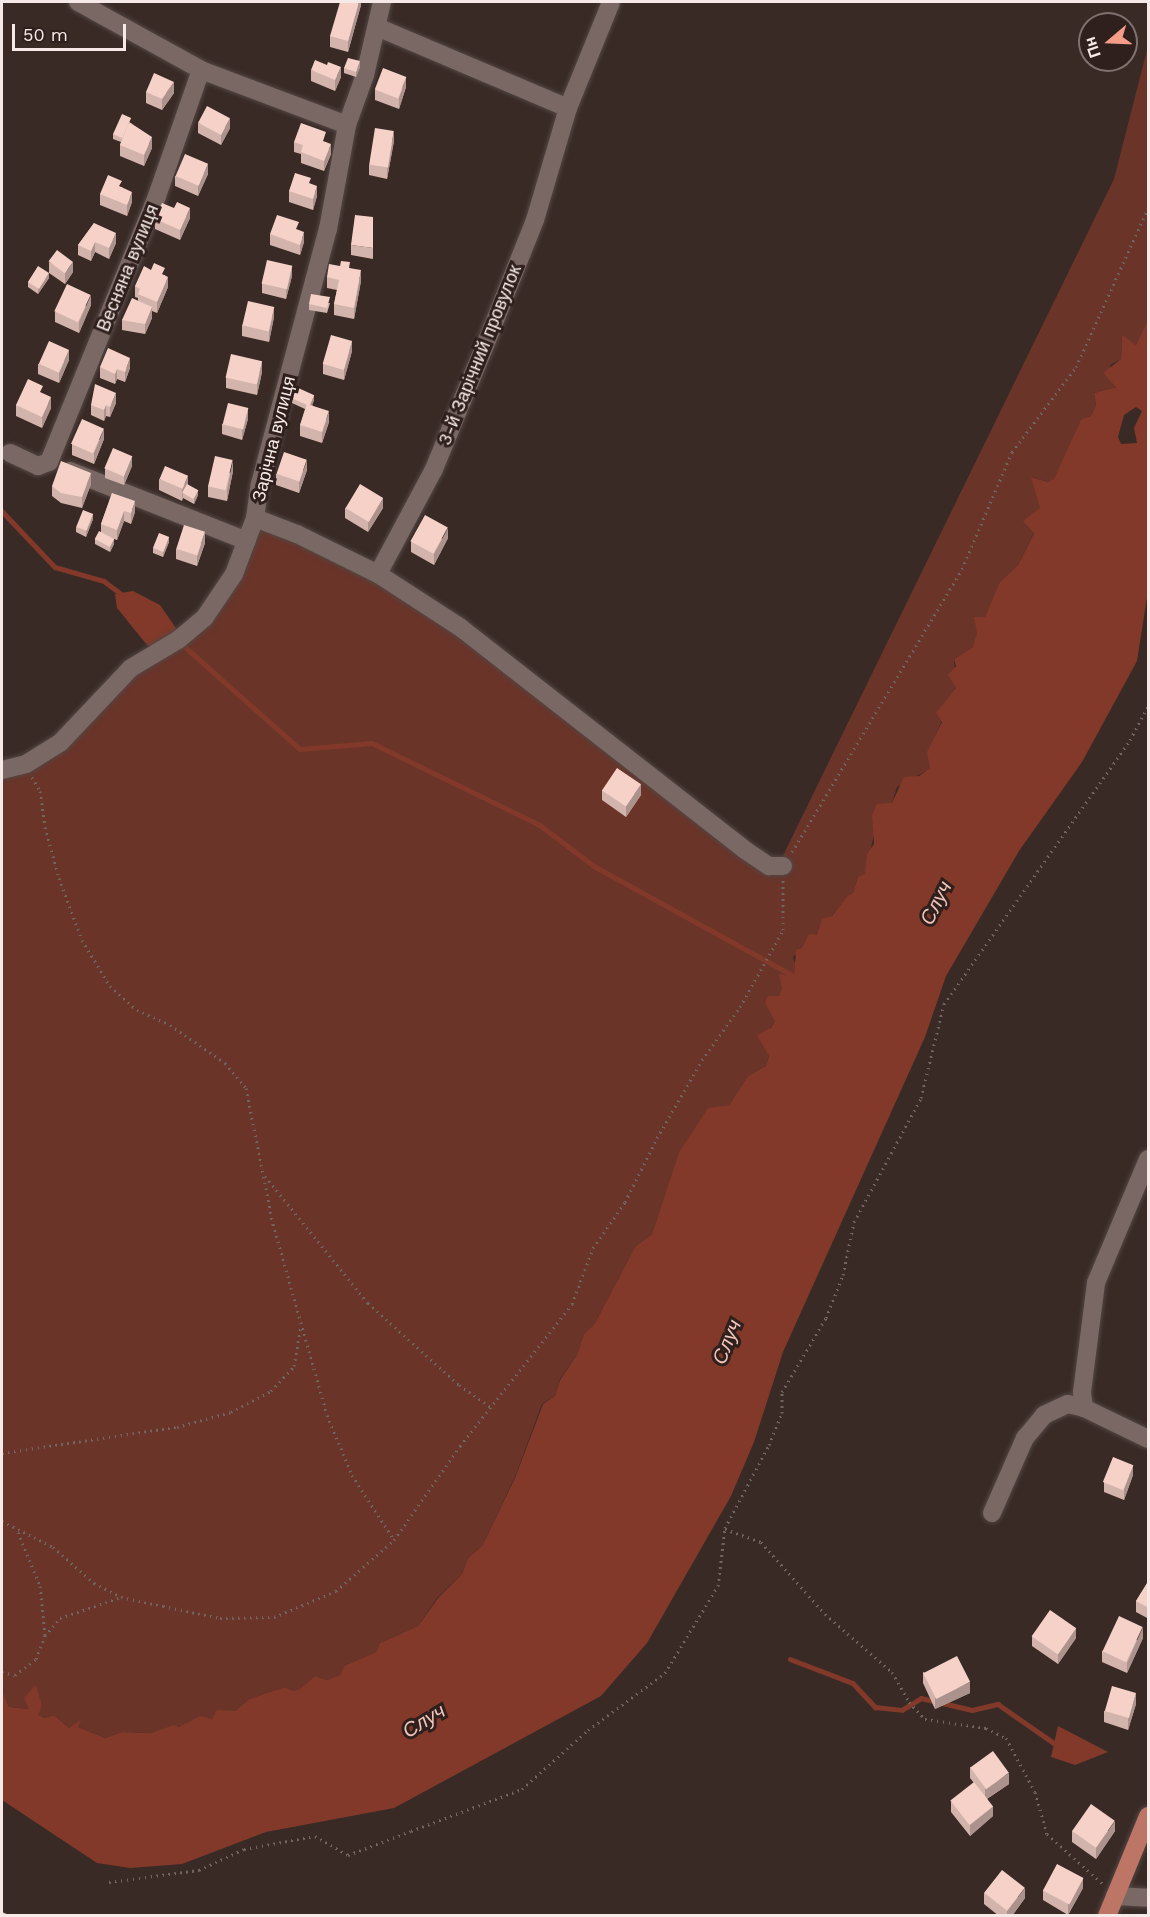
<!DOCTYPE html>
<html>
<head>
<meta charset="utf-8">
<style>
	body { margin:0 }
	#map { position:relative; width:1150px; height:1917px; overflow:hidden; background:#392a26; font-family:"Work Sans",sans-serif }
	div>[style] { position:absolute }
	.green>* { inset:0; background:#6a3429 }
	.water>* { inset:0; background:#823929 }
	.stream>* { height:4.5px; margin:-2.25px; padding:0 2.25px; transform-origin:2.25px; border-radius:2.25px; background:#823929 }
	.path>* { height:3px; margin-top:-1.5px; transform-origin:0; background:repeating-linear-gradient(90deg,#726461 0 1.5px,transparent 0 6px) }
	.roads { filter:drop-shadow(0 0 2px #534643) drop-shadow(0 0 2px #534643) }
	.minor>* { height:18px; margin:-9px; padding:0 9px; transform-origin:9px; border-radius:9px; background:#7a6864 }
	.major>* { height:18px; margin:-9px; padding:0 9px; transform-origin:9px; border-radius:9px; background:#bd7565 }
	.wall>* { inset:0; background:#d3b4ac }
	.shaded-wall>* { inset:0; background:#ac928c }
	.building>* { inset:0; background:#f5d1c8; transform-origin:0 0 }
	span { translate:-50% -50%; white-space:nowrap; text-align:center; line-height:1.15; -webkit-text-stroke:6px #2f201d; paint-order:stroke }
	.street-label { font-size:18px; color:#f5eae7 }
	.water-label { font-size:20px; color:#f2c5bb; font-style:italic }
	.frame { position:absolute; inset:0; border:3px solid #f5eae7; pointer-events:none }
	.north { position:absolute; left:1078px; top:12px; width:60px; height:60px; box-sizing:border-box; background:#2f201d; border:2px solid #7e716e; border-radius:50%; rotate:251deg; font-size:16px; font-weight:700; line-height:24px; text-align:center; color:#f5eae7 }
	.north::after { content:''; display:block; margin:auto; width:21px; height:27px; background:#f49e8a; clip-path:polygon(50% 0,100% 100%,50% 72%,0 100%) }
	.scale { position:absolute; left:12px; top:24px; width:114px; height:27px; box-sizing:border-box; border:3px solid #f5eae7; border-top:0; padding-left:8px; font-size:18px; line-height:21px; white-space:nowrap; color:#f5eae7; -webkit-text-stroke:4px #2f201d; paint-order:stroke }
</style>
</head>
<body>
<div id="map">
	<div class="green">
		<div style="clip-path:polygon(1148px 46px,1148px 319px,1136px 345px,1122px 336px,1121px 359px,1110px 365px,1116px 387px,1094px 393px,1096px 405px,1091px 416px,1081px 419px,1054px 480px,1048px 482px,1032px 477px,1041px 508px,1034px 516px,1034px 532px,1018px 565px,999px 583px,973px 647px,954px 659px,956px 687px,934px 739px,931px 768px,897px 787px,892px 803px,876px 825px,865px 875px,858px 877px,853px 893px,847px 896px,817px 935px,793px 957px,797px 970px,779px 996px,772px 998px,775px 1021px,763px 1040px,769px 1056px,766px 1066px,748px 1076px,729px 1105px,708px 1109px,679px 1152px,652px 1234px,635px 1247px,595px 1323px,584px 1334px,577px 1355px,560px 1379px,555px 1396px,542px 1404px,515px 1477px,482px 1546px,468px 1558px,462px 1574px,437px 1598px,418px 1626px,380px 1643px,376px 1652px,344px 1666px,340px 1675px,327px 1680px,315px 1676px,301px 1689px,294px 1691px,285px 1687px,249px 1699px,235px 1711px,212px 1719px,151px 1733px,122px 1732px,105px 1738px,78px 1727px,69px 1728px,54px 1715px,44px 1718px,37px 1715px,42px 1706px,37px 1693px,25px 1698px,29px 1709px,9px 1707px,2px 1690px,2px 770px,26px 764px,131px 668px,205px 617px,255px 518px,378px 574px,773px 876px,1114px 179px)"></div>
	</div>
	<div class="water">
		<div style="clip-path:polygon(evenodd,1148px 319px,1148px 591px,1137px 661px,1082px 762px,1019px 851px,946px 976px,925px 1037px,783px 1352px,754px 1442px,731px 1496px,647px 1643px,601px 1696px,394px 1808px,266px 1832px,182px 1864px,130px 1868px,97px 1863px,2px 1800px,2px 1690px,9px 1707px,29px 1709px,24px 1698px,36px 1685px,42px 1706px,38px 1715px,44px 1718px,54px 1715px,69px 1728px,81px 1720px,78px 1727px,105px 1738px,122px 1732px,151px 1733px,174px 1725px,179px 1727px,200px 1716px,212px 1719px,217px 1710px,235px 1711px,249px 1699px,285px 1687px,294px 1691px,300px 1689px,315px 1676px,327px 1680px,340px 1675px,344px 1666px,376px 1652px,380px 1643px,418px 1626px,438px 1598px,462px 1574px,468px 1558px,482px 1546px,515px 1478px,543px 1404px,555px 1396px,560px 1380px,577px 1355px,584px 1334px,595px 1323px,635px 1247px,652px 1234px,679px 1152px,708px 1108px,729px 1105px,748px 1076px,766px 1066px,769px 1056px,757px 1035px,771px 1028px,775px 1021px,765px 1003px,768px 996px,779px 996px,782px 989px,779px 974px,794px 976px,796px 950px,802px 948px,809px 934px,817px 935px,822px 919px,832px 916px,847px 896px,853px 893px,858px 877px,865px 874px,867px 854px,874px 844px,872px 815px,877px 804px,892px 803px,904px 777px,919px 776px,930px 768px,927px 752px,942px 722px,936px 713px,956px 688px,948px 675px,956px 666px,954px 659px,973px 647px,977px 633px,974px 617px,985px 617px,999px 583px,1018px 565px,1034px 533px,1023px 521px,1040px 508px,1031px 477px,1048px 482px,1054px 479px,1081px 419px,1091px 416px,1096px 405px,1094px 393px,1116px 387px,1103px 373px,1121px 359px,1122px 335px,1136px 345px,1148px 319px,1136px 407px,1142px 411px,1134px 428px,1137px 443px,1121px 444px,1118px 437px,1124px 415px,1136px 407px)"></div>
		<div style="clip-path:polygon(133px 591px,160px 605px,178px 631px,156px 648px,147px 645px,117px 608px,115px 594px)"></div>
		<div style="clip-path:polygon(1058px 1726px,1108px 1752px,1075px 1765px,1051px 1757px)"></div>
	</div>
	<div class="stream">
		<div style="left:2px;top:511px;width:77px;rotate:46.6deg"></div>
		<div style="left:55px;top:567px;width:51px;rotate:15.9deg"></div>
		<div style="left:104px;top:581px;width:25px;rotate:37deg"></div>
		<div style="left:184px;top:646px;width:155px;rotate:41.6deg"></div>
		<div style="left:300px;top:749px;width:72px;rotate:-4.8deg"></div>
		<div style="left:372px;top:743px;width:187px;rotate:26deg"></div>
		<div style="left:540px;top:825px;width:68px;rotate:37.2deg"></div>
		<div style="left:594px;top:866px;width:228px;rotate:28.8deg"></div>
		<div style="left:790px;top:1659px;width:67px;rotate:20.9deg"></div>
		<div style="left:853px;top:1683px;width:33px;rotate:47deg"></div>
		<div style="left:875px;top:1707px;width:27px;rotate:6deg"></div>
		<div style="left:902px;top:1710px;width:22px;rotate:-32deg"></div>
		<div style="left:921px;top:1698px;width:52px;rotate:13.2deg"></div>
		<div style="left:972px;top:1710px;width:27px;rotate:-13deg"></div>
		<div style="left:998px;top:1704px;width:68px;rotate:34.9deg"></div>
	</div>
	<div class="path">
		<div style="left:32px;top:777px;width:16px;rotate:60deg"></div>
		<div style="left:40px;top:791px;width:36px;rotate:82deg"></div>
		<div style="left:45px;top:827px;width:53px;rotate:74.6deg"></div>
		<div style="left:59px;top:878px;width:66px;rotate:69.6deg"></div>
		<div style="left:82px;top:940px;width:54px;rotate:58.7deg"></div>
		<div style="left:110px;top:986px;width:36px;rotate:42deg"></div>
		<div style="left:137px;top:1010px;width:36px;rotate:24deg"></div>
		<div style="left:170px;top:1025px;width:67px;rotate:34.6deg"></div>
		<div style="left:225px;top:1063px;width:33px;rotate:50deg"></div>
		<div style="left:246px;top:1088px;width:139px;rotate:78.8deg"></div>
		<div style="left:273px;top:1224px;width:198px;rotate:74.2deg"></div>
		<div style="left:327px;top:1415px;width:65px;rotate:67.4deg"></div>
		<div style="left:352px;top:1475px;width:77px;rotate:57.1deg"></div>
		<div style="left:792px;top:852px;width:330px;rotate:-59deg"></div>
		<div style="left:962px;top:569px;width:127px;rotate:-66.9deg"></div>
		<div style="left:1012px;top:452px;width:106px;rotate:-53deg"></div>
		<div style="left:1076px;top:367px;width:175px;rotate:-65.6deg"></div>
		<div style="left:265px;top:1176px;width:164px;rotate:51deg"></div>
		<div style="left:368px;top:1303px;width:122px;rotate:42deg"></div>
		<div style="left:459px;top:1385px;width:39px;rotate:35deg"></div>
		<div style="left:2px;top:1453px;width:177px;rotate:-8.5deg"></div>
		<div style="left:177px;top:1427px;width:56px;rotate:-15.5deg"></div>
		<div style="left:231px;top:1412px;width:45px;rotate:-27.7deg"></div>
		<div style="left:271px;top:1391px;width:34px;rotate:-47deg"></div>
		<div style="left:294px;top:1366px;width:41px;rotate:-80.1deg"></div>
		<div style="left:2px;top:1521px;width:57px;rotate:27deg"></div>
		<div style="left:53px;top:1547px;width:55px;rotate:41.3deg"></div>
		<div style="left:94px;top:1583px;width:30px;rotate:27deg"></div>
		<div style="left:121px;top:1597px;width:43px;rotate:12.1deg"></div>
		<div style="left:163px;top:1606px;width:58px;rotate:11.9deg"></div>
		<div style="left:220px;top:1618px;width:54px;rotate:-1.1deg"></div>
		<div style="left:274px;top:1617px;width:67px;rotate:-22.8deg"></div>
		<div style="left:336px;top:1591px;width:77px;rotate:-41.3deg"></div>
		<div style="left:394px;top:1540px;width:115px;rotate:-54.9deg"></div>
		<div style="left:460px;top:1446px;width:181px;rotate:-51.7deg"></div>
		<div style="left:572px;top:1304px;width:60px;rotate:-69.4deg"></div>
		<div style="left:593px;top:1248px;width:56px;rotate:-55.2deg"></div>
		<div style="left:625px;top:1202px;width:72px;rotate:-63.4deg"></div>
		<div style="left:657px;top:1138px;width:90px;rotate:-60deg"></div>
		<div style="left:702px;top:1060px;width:65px;rotate:-54.4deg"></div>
		<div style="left:740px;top:1007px;width:88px;rotate:-60.8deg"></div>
		<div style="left:783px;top:930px;width:50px;rotate:-90deg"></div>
		<div style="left:725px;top:1529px;width:38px;rotate:20deg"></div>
		<div style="left:761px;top:1542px;width:96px;rotate:48.4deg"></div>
		<div style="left:825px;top:1614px;width:89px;rotate:40.9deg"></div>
		<div style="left:892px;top:1672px;width:34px;rotate:60deg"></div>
		<div style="left:909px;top:1702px;width:23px;rotate:47deg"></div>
		<div style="left:925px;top:1719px;width:62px;rotate:8.4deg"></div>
		<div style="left:986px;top:1728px;width:22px;rotate:27deg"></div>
		<div style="left:1006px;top:1738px;width:61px;rotate:61.8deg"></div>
		<div style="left:1035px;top:1792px;width:44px;rotate:74.1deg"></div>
		<div style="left:1047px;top:1834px;width:75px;rotate:41.8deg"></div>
		<div style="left:18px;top:1532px;width:58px;rotate:67.8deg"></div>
		<div style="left:40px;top:1586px;width:49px;rotate:84.2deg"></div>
		<div style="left:2px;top:1672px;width:13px;rotate:13deg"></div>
		<div style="left:15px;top:1675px;width:26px;rotate:-37deg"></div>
		<div style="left:36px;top:1659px;width:25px;rotate:-69deg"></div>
		<div style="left:45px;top:1636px;width:23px;rotate:-50deg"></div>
		<div style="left:60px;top:1618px;width:65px;rotate:-19deg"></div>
		<div style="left:109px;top:1882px;width:91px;rotate:-7.6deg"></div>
		<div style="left:199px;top:1870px;width:50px;rotate:-25deg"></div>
		<div style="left:244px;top:1849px;width:72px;rotate:-10.4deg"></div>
		<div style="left:315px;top:1836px;width:38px;rotate:30deg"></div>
		<div style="left:348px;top:1855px;width:67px;rotate:-20.9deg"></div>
		<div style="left:411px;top:1831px;width:119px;rotate:-20.7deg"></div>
		<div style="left:522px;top:1789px;width:89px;rotate:-41.8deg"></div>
		<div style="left:588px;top:1730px;width:96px;rotate:-36.5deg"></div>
		<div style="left:665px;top:1673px;width:102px;rotate:-58.7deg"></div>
		<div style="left:718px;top:1586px;width:58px;rotate:-83.1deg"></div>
		<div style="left:725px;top:1528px;width:94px;rotate:-62.1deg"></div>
		<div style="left:769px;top:1445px;width:35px;rotate:-68deg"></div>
		<div style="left:782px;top:1413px;width:21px;rotate:-90deg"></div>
		<div style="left:782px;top:1392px;width:86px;rotate:-59.3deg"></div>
		<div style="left:826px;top:1318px;width:46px;rotate:-68.4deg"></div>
		<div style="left:843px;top:1275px;width:54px;rotate:-78.3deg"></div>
		<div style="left:854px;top:1222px;width:141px;rotate:-61.6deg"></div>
		<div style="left:921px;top:1098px;width:97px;rotate:-76.3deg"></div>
		<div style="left:944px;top:1004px;width:323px;rotate:-54.8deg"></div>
		<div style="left:1130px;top:740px;width:38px;rotate:-62deg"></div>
	</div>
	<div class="roads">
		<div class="minor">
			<div style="left:78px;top:2px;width:141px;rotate:28.9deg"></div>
			<div style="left:201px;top:70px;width:156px;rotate:20.6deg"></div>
			<div style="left:377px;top:27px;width:207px;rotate:23deg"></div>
			<div style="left:10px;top:453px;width:31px;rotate:25deg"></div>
			<div style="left:38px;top:466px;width:12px;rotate:-20deg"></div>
			<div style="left:49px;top:462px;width:287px;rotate:-67.9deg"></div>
			<div style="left:157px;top:196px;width:133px;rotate:-70.8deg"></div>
			<div style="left:70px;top:471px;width:190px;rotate:21.6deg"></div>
			<div style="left:255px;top:518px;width:45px;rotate:20.9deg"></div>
			<div style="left:297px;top:534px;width:90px;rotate:26.3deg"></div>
			<div style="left:378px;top:574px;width:99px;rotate:33deg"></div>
			<div style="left:461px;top:628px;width:360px;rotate:38deg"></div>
			<div style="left:745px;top:850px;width:29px;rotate:34deg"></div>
			<div style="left:769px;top:866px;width:14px"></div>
			<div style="left:378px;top:574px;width:119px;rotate:-61.9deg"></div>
			<div style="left:434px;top:469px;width:152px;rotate:-67.6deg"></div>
			<div style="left:492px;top:328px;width:116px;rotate:-68.3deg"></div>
			<div style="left:535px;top:220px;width:117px;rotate:-73.6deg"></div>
			<div style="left:568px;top:108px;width:114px;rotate:-67.9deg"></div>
			<div style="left:2px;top:770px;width:25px;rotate:-14deg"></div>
			<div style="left:26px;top:764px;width:40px;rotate:-32deg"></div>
			<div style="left:60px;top:743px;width:103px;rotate:-46.6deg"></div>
			<div style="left:131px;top:668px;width:55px;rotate:-30.8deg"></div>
			<div style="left:178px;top:640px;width:35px;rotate:-40deg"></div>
			<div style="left:205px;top:617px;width:52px;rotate:-56deg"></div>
			<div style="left:234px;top:574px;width:60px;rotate:-69.4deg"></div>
			<div style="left:255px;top:518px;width:34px;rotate:-82deg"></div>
			<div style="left:260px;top:484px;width:264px;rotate:-75.1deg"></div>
			<div style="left:328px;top:229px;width:106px;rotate:-79.6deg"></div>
			<div style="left:347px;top:125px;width:53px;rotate:-70.2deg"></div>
			<div style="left:365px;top:75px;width:75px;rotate:-76.9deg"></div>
			<div style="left:1148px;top:1159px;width:134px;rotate:112.8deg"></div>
			<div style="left:1096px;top:1283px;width:110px;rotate:97.3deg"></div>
			<div style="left:1082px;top:1392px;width:16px;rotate:83deg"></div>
			<div style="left:1084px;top:1408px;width:71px;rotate:25.8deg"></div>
			<div style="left:992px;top:1513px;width:82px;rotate:-66.3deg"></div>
			<div style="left:1025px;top:1438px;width:30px;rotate:-50deg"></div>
			<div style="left:1044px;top:1415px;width:26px;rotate:-25deg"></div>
			<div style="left:1068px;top:1404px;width:16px;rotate:14deg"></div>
			<div style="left:1115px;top:1896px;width:33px;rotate:3deg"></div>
		</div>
		<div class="major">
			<div style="left:1107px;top:1916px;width:108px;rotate:-67.7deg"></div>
		</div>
	</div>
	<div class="wall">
		<div style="clip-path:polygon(361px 2px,361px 5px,348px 52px,330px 47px,330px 36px)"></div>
		<div style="clip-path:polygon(360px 67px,356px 77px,344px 73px,344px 68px)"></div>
		<div style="clip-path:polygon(311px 70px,341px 77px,335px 91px,311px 81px)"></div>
		<div style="clip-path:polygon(406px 87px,399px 109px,375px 100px,375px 90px)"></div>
		<div style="clip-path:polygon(146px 92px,174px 93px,162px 110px,146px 103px)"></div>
		<div style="clip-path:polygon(131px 123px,152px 148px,144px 166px,120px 156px,120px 145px,121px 142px,113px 139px,113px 134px)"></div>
		<div style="clip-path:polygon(198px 123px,230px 128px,221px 145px,198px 133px)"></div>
		<div style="clip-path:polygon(394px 141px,387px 179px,369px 175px,369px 165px)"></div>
		<div style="clip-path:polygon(294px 142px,326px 142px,331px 154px,324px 171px,301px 163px,301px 154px,294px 152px)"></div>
		<div style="clip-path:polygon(208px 174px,198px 196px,175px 186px,175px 176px)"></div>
		<div style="clip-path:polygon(311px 184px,317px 196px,313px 210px,289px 202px,289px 191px)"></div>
		<div style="clip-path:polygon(122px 187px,132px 202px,127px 216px,100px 205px,100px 194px)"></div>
		<div style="clip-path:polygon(174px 208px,190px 218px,180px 240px,155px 229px,155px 219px)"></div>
		<div style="clip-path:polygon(94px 223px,116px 243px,109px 259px,95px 252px,91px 261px,78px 255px,78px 245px)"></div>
		<div style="clip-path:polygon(299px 230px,304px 242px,300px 255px,270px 245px,270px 234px)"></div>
		<div style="clip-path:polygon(351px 245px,373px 248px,373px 259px,351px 255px)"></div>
		<div style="clip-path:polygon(49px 262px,73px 272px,65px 284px,49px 273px)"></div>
		<div style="clip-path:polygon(340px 266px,350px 268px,361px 281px,354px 319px,334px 315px,334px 304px,337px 290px,327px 288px,327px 277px)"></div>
		<div style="clip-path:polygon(165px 275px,168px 287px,157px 313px,152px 311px,152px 318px,145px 334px,122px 330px,122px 320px,138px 301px,138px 298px,135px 297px,135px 286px)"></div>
		<div style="clip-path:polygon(292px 276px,286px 299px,262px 293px,262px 283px)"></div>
		<div style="clip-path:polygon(49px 278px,38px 294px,28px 287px,28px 282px)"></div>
		<div style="clip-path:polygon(330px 303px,327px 313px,309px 310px,309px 304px)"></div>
		<div style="clip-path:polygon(91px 305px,79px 333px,55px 322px,55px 312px)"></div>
		<div style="clip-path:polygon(274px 317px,269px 342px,242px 336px,242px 325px)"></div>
		<div style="clip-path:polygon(352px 351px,344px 380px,323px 374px,323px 364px)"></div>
		<div style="clip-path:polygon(69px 360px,59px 383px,38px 374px,38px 364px)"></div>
		<div style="clip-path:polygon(100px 367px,130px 368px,125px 382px,117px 379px,115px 384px,100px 378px)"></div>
		<div style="clip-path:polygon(262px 372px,257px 395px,226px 388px,226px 377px)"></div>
		<div style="clip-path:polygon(43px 394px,51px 408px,42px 428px,16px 416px,16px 405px)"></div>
		<div style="clip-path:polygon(292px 398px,314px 400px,312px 405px,329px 422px,322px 443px,300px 436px,300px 425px,305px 409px,292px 403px)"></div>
		<div style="clip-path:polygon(116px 403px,110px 417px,106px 416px,104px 421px,91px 415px,91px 405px)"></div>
		<div style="clip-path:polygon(248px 419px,242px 440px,222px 434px,222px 424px)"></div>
		<div style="clip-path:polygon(104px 439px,94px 464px,72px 455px,72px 444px)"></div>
		<div style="clip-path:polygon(132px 466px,124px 485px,105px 478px,105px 468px)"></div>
		<div style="clip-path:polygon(307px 470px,299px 493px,276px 485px,276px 474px)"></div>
		<div style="clip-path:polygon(233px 471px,227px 501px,208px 497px,208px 486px)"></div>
		<div style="clip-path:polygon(159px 479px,188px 485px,198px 495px,194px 504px,183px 498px,182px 501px,159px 490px)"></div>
		<div style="clip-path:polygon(91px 484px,82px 508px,61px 503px,52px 496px,52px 486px)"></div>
		<div style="clip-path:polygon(112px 493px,135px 512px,131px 524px,124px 521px,117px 540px,114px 539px,114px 544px,110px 552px,95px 544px,95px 539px,101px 532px,101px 524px)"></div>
		<div style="clip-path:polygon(345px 508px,383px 508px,368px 532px,345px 518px)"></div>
		<div style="clip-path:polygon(93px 519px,86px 537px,76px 532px,76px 527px)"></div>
		<div style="clip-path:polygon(448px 538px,434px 565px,411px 552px,411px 542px)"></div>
		<div style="clip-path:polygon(169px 542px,163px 557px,153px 553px,153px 548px)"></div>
		<div style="clip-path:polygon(205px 543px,197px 566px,176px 559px,176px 549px)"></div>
		<div style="clip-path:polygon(602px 790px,641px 795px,626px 817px,602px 800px)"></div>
		<div style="clip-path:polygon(1133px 1475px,1124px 1500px,1104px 1492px,1104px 1482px)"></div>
		<div style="clip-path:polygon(1149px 1580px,1149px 1619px,1136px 1612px,1136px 1601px)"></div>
		<div style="clip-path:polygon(1032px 1636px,1076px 1638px,1058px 1664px,1032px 1646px)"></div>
		<div style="clip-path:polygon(1143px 1638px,1127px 1673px,1102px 1662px,1102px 1651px)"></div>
		<div style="clip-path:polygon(923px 1672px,970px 1693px,935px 1709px,923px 1683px)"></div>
		<div style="clip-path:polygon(1136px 1704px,1128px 1730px,1104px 1722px,1104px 1711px)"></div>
		<div style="clip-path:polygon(970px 1767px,1009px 1784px,987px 1799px,993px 1816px,970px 1836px,951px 1812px,951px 1802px,974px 1783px,970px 1778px)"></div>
		<div style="clip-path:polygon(1072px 1831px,1115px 1831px,1096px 1859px,1072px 1842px)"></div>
		<div style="clip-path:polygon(1083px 1888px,1068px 1915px,1043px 1900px,1043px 1890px)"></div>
		<div style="clip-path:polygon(984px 1893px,1025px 1898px,1012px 1916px,999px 1916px,984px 1904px)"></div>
	</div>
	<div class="shaded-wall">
		<div style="clip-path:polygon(359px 2px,361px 2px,361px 5px,348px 52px,348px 41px)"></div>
		<div style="clip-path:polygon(360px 61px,360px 67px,356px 77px,356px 72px)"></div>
		<div style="clip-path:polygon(341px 67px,341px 77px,335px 91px,335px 80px)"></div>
		<div style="clip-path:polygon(406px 77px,406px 87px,399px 109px,399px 98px)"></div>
		<div style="clip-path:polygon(174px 82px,174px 93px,162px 110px,162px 99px)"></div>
		<div style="clip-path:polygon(230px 118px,230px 128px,221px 145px,221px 135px)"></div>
		<div style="clip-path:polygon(394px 131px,394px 141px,387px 179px,387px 168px)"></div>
		<div style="clip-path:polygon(152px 137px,152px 148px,144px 166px,144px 155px)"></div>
		<div style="clip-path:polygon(331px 144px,331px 154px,324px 171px,324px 161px)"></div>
		<div style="clip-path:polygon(208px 164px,208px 174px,198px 196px,198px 186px)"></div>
		<div style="clip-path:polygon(317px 186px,317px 196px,313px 210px,313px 199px)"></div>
		<div style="clip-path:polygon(132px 192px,132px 202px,127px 216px,127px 205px)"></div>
		<div style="clip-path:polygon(190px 208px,190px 218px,180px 240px,180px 230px)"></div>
		<div style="clip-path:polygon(304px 232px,304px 242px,300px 255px,300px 245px)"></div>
		<div style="clip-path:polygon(116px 233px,116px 243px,109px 259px,109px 248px)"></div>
		<div style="clip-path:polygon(95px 242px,95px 252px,91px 261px,91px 251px)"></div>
		<div style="clip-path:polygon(73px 262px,73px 272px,65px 284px,65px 273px)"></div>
		<div style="clip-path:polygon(292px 266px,292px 276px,286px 299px,286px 289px)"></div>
		<div style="clip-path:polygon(361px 270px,361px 281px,354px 319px,354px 308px)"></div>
		<div style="clip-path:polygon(49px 273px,49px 278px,38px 294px,38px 289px)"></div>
		<div style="clip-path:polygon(168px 277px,168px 287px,157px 313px,157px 302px)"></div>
		<div style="clip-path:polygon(91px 295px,91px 305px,79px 333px,79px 322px)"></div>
		<div style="clip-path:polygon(152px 307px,152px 318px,145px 334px,145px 324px)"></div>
		<div style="clip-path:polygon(274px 307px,274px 317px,269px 342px,269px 331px)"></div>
		<div style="clip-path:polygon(352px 341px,352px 351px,344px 380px,344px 369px)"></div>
		<div style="clip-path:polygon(69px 350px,69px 360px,59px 383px,59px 373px)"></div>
		<div style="clip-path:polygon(130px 358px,130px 368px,125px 382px,125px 372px)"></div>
		<div style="clip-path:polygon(262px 361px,262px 372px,257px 395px,257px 384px)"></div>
		<div style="clip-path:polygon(117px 369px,117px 379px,115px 384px,115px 374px)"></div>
		<div style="clip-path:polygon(116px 393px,116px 403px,110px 417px,110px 407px)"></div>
		<div style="clip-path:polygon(314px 395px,314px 400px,310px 411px,310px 405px)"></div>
		<div style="clip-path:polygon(51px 397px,51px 408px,42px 428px,42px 417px)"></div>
		<div style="clip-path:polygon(106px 405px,106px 416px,104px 421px,104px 410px)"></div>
		<div style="clip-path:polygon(248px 408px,248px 419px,242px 440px,242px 429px)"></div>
		<div style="clip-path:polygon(329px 411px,329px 422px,322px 443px,322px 433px)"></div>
		<div style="clip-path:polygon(104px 429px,104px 439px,94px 464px,94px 453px)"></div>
		<div style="clip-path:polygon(132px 456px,132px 466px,124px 485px,124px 475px)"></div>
		<div style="clip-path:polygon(233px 460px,233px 471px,227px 501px,227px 490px)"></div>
		<div style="clip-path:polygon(307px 460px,307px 470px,299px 493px,299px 483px)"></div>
		<div style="clip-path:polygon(91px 473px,91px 484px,82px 508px,82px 497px)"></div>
		<div style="clip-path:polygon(188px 476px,188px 487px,183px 493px,182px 501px,182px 490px)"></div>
		<div style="clip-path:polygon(198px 490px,198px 495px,194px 504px,194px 498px)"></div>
		<div style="clip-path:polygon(383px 498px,383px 508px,368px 532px,368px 522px)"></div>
		<div style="clip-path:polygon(135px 501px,135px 512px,131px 524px,131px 513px)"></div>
		<div style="clip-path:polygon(124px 511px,124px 521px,117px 540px,117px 530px)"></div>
		<div style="clip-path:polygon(93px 514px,93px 519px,86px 537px,86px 531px)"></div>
		<div style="clip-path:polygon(448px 528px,448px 538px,434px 565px,434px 554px)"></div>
		<div style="clip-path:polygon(205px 532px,205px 543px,197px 566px,197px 556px)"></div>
		<div style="clip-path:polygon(169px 537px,169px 542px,163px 557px,163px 552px)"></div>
		<div style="clip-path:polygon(114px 539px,114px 544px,110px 552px,110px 547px)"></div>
		<div style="clip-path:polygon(641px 784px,641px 795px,626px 817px,626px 806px)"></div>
		<div style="clip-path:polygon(1133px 1465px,1133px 1475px,1124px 1500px,1124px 1489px)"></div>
		<div style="clip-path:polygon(1143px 1627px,1143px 1638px,1127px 1673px,1127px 1663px)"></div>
		<div style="clip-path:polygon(1076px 1628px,1076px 1638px,1058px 1664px,1058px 1654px)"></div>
		<div style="clip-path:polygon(970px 1682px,970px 1693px,935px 1709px,935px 1698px)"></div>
		<div style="clip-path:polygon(1136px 1693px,1136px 1704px,1128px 1730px,1128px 1719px)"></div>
		<div style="clip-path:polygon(1009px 1773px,1009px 1784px,985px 1800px,985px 1789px)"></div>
		<div style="clip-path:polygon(993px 1806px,993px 1816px,970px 1836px,970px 1825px)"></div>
		<div style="clip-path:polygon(1115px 1821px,1115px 1831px,1096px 1859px,1096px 1848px)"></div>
		<div style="clip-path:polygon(1083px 1878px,1083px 1888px,1068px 1915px,1068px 1904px)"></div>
		<div style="clip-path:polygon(1025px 1888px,1025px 1898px,1012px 1916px,1007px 1916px,1007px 1911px)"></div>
	</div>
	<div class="building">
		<div style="clip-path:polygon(340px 2px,359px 2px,348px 41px,330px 36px)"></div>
		<div style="clip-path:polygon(348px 58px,360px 61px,356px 72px,344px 68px)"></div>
		<div style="clip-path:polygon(315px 60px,327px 65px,328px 62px,341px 67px,335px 80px,311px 70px)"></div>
		<div style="left:383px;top:68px;width:25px;height:23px;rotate:21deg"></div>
		<div style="clip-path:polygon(154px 73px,174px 82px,162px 99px,146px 92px)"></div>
		<div style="left:207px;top:106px;width:26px;height:19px;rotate:28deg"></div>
		<div style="left:122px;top:114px;width:10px;height:22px;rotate:24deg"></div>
		<div style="clip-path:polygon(129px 122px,152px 137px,144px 155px,120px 145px)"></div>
		<div style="clip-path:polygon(301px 123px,326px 132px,323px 141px,331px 144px,324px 161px,301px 152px,303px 145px,294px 142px)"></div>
		<div style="left:375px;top:128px;width:19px;height:37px;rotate:9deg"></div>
		<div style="left:185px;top:154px;width:25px;height:24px;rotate:23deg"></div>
		<div style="clip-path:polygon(295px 173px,311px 178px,309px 183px,317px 186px,313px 199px,289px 191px)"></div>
		<div style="clip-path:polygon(108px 175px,122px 181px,119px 186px,132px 192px,127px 205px,100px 194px)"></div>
		<div style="clip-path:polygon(177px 202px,190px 208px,180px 230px,155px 219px,162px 203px,174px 208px)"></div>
		<div style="clip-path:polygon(277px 215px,299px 222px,296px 229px,304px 232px,300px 245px,270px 234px)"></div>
		<div style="clip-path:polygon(355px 215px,373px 217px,373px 248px,351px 245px)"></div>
		<div style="clip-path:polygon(94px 223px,116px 233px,109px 248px,95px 242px,91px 251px,78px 245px)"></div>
		<div style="left:57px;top:250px;width:20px;height:14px;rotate:37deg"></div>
		<div style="left:267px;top:260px;width:26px;height:24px;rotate:13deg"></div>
		<div style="clip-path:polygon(341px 261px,350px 262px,349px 268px,361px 270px,354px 308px,334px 304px,339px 280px,327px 277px,329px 264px,340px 266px)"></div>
		<div style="clip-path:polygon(154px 263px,165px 268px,162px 274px,168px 277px,157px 302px,138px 294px,140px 289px,135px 286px,144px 266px,151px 270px)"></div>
		<div style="left:38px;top:266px;width:13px;height:19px;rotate:32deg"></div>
		<div style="left:67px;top:284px;width:26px;height:30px;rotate:25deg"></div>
		<div style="clip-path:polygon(311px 294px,330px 297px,327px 308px,309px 304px)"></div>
		<div style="clip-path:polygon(132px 298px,152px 307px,145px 324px,122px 320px)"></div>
		<div style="left:248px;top:301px;width:27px;height:25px;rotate:13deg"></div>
		<div style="left:331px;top:335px;width:22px;height:30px;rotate:16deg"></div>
		<div style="left:49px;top:341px;width:22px;height:25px;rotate:24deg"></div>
		<div style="clip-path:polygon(108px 348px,130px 358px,125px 372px,117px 369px,115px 374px,100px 367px)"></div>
		<div style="left:231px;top:354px;width:32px;height:24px;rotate:13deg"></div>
		<div style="clip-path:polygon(28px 379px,43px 386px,40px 392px,51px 397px,42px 417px,16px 405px)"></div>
		<div style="clip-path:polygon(95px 384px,116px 393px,110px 407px,106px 405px,104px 410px,91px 405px)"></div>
		<div style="left:296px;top:387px;width:20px;height:12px;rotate:24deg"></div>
		<div style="left:228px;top:403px;width:21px;height:22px;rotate:14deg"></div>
		<div style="left:307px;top:404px;width:23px;height:22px;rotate:18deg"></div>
		<div style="left:82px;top:419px;width:24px;height:27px;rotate:24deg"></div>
		<div style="left:113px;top:448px;width:21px;height:22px;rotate:23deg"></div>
		<div style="left:284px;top:452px;width:24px;height:23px;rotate:19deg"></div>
		<div style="left:215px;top:456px;width:18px;height:31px;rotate:13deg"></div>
		<div style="clip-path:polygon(61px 461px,91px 473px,82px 497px,61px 493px,52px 486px)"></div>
		<div style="left:165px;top:466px;width:25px;height:14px;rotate:23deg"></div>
		<div style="left:187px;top:484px;width:13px;height:10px;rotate:29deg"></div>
		<div style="left:360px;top:484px;width:27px;height:28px;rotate:31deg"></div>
		<div style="clip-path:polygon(112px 493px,135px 501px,131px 513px,124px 511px,117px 530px,101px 524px)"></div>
		<div style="left:83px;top:510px;width:11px;height:18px;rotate:22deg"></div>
		<div style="left:425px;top:515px;width:26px;height:30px;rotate:29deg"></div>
		<div style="left:184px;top:525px;width:22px;height:25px;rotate:18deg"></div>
		<div style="left:99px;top:531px;width:17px;height:9px;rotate:28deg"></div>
		<div style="left:159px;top:533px;width:11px;height:16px;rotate:22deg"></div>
		<div style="left:617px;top:768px;width:29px;height:27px;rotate:34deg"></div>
		<div style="left:1113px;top:1457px;width:22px;height:27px;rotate:22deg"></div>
		<div style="clip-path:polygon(1149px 1580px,1149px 1608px,1136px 1601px)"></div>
		<div style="left:1050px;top:1610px;width:32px;height:32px;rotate:35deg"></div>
		<div style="left:1119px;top:1616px;width:26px;height:39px;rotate:25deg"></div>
		<div style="left:957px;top:1656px;width:29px;height:38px;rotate:63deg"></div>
		<div style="left:1112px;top:1686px;width:25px;height:26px;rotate:16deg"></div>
		<div style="left:993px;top:1751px;width:27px;height:28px;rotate:54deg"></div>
		<div style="left:974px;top:1782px;width:31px;height:30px;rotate:52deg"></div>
		<div style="left:1091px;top:1804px;width:29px;height:33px;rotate:35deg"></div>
		<div style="left:1057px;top:1864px;width:30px;height:30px;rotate:28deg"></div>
		<div style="left:1002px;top:1870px;width:29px;height:29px;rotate:38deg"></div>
		<div style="clip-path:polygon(2px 1912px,9px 1915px,9px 1916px,2px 1916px)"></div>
	</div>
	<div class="street-label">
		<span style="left:128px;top:268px;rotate:-68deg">Весняна вулиця</span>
		<span style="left:480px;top:355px;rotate:-68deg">3-й Зарічний провулок</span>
		<span style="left:274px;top:439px;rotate:-76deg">Зарічна вулиця</span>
	</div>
	<div class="water-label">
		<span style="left:936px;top:903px;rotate:-63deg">Случ</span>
		<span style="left:727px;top:1342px;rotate:-68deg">Случ</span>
		<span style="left:424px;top:1721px;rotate:-31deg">Случ</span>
	</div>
	<div class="frame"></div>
	<div class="north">Пн</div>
	<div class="scale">50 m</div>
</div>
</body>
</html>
